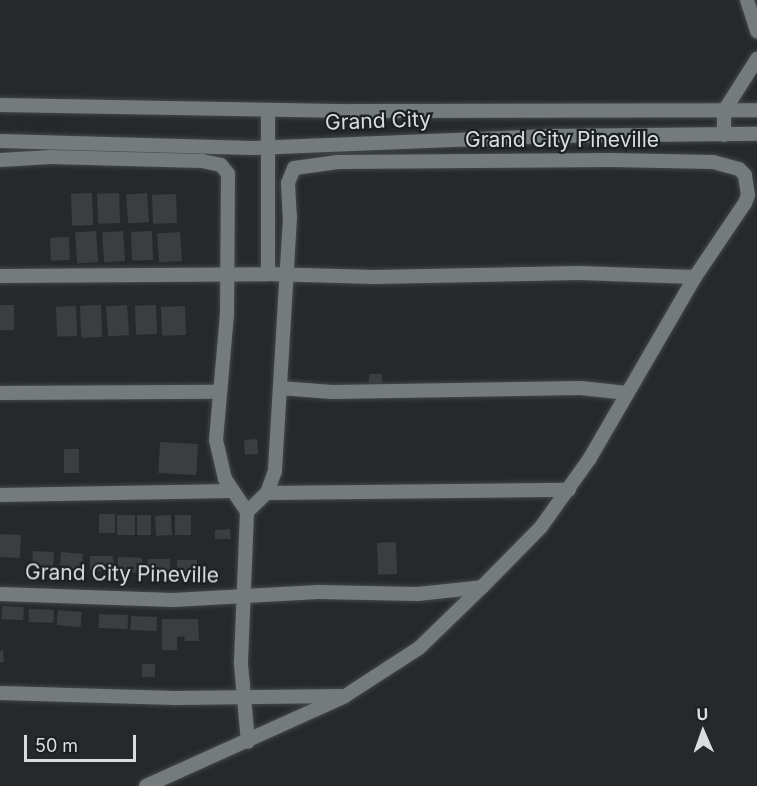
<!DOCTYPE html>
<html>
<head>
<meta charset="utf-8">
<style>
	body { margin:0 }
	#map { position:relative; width:757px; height:786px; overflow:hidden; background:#25292b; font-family:Inter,sans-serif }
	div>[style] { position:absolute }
	.building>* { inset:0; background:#3a3e41; transform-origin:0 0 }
	.roads { filter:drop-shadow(0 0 2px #434748) drop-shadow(0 0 2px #434748) }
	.street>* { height:14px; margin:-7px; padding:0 7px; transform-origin:7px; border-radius:7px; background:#757b7d }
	span { translate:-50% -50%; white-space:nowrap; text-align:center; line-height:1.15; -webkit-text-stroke:4.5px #1b2021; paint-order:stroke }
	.street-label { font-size:21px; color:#daddde }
	.north { position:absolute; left:673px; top:702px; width:60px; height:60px; -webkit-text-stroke:4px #1b2021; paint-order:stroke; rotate:358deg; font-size:16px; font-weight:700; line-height:24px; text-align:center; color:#daddde }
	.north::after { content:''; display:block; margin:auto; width:21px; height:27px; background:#daddde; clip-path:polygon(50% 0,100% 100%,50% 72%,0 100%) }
	.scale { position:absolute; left:24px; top:735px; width:112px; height:27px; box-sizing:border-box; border:3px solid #daddde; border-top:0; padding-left:8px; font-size:18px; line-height:21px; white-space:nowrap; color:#daddde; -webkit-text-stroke:4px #1b2021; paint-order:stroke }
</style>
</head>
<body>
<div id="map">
	<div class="building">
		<div style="left:92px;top:193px;width:32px;height:21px;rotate:88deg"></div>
		<div style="left:119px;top:193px;width:30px;height:22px;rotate:88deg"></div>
		<div style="left:147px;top:193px;width:29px;height:21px;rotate:86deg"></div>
		<div style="left:176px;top:194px;width:29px;height:24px;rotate:88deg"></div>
		<div style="left:96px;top:231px;width:31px;height:21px;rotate:86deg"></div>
		<div style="left:123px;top:231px;width:30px;height:21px;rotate:86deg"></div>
		<div style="left:152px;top:231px;width:29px;height:21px;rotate:88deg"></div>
		<div style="left:180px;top:232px;width:29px;height:23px;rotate:86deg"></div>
		<div style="left:69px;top:237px;width:23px;height:19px;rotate:88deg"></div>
		<div style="left:0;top:305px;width:14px;height:25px"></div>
		<div style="left:101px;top:305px;width:32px;height:21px;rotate:88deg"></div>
		<div style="left:127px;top:305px;width:30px;height:21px;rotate:86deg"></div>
		<div style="left:156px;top:305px;width:29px;height:21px;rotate:88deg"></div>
		<div style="left:76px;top:306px;width:30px;height:20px;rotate:88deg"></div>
		<div style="left:185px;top:306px;width:29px;height:24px;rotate:88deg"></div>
		<div style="left:369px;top:374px;width:13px;height:9px"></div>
		<div style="left:257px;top:439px;width:15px;height:13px;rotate:86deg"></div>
		<div style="left:160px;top:442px;width:38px;height:31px;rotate:3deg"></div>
		<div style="left:64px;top:449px;width:15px;height:24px"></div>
		<div style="left:115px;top:514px;width:19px;height:16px;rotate:90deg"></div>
		<div style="left:117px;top:515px;width:18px;height:20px"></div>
		<div style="left:137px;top:515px;width:14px;height:20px"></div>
		<div style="left:171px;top:515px;width:20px;height:16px;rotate:87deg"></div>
		<div style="left:191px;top:515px;width:20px;height:16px;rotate:90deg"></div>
		<div style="clip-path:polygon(230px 529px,231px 539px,215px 539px,215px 530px)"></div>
		<div style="left:0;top:534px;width:21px;height:23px;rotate:3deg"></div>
		<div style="left:396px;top:542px;width:32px;height:19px;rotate:88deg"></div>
		<div style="left:33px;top:551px;width:21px;height:15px;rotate:3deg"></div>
		<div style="left:61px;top:552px;width:22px;height:16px;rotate:5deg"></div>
		<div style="left:90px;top:556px;width:23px;height:15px"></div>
		<div style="left:118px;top:557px;width:24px;height:15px;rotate:2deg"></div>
		<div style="left:148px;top:559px;width:22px;height:15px"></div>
		<div style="left:177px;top:560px;width:20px;height:15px"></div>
		<div style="left:2px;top:606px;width:22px;height:13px;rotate:3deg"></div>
		<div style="left:29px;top:609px;width:25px;height:13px;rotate:2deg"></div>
		<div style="left:58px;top:610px;width:24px;height:15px;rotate:5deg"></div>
		<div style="left:99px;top:614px;width:29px;height:14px;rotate:2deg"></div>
		<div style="left:131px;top:616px;width:26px;height:14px;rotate:2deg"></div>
		<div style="clip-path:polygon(162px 619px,198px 619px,199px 641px,185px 641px,184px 636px,177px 637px,177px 650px,162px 650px)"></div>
		<div style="clip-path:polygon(3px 650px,4px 662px,0 662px,0 651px)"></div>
		<div style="left:142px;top:664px;width:13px;height:13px"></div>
	</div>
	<div class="roads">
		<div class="street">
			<div style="left:747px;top:0;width:33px;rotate:72deg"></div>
			<div style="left:0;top:105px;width:351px;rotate:1deg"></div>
			<div style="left:351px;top:111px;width:406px;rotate:-0.1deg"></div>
			<div style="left:268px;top:110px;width:164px;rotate:90deg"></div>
			<div style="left:724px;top:135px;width:24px;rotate:-90deg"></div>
			<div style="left:724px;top:111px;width:62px;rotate:-57.6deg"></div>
			<div style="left:0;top:141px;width:253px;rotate:1.6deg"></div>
			<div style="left:253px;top:148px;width:297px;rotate:-2.3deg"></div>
			<div style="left:550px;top:136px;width:207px;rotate:-0.6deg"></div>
			<div style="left:0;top:160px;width:51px;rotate:-3.4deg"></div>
			<div style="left:51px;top:157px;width:151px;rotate:1.5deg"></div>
			<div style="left:202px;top:161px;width:19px;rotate:12deg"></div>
			<div style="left:221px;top:165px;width:11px;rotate:52deg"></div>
			<div style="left:228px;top:174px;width:140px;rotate:90.4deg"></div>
			<div style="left:227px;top:314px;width:126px;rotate:95deg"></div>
			<div style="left:216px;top:440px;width:40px;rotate:77deg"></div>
			<div style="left:225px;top:479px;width:40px;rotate:56deg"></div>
			<div style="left:247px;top:512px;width:28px;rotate:-44deg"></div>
			<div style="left:267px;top:493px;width:302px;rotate:-0.6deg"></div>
			<div style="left:0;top:276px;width:268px;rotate:-0.4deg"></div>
			<div style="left:268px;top:274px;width:106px;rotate:1.6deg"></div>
			<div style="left:374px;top:277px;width:205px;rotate:-1.1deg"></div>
			<div style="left:579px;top:273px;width:116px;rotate:2deg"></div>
			<div style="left:280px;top:388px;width:52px;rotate:4.4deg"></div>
			<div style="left:332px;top:392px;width:249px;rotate:-0.9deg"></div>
			<div style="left:581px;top:388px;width:46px;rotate:6.2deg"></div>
			<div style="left:0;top:393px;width:220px;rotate:-0.3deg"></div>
			<div style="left:0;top:495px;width:231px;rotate:-1deg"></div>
			<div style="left:247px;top:512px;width:152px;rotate:92.3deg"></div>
			<div style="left:241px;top:664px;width:78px;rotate:84.9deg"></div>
			<div style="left:0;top:594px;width:173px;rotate:2deg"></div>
			<div style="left:173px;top:600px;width:145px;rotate:-3.2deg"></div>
			<div style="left:318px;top:592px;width:100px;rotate:1.1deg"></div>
			<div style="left:418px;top:594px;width:64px;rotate:-6.2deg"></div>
			<div style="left:0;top:693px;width:176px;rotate:1.6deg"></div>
			<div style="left:176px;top:698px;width:164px;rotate:-0.7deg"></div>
			<div style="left:146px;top:786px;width:218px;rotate:-24.3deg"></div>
			<div style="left:345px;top:696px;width:88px;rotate:-33deg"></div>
			<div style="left:419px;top:648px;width:88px;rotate:-44.1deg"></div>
			<div style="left:482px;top:587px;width:84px;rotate:-45.5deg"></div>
			<div style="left:541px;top:527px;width:85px;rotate:-54.6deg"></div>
			<div style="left:590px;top:458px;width:209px;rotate:-59.9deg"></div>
			<div style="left:695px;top:277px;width:89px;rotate:-56deg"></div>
			<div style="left:745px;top:203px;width:9px;rotate:-69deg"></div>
			<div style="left:748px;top:195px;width:20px;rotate:-99deg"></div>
			<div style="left:745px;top:175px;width:8px;rotate:-135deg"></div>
			<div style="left:739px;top:169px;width:27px;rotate:-165deg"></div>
			<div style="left:713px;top:162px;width:101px;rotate:-178.9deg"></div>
			<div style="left:612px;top:160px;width:274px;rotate:179.6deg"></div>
			<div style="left:338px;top:162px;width:44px;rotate:172.2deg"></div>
			<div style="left:294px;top:168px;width:16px;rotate:112deg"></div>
			<div style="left:288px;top:183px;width:34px;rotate:87deg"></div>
			<div style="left:290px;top:217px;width:254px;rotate:93.4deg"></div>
			<div style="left:275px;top:471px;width:23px;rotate:110deg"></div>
		</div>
	</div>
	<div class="street-label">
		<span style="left:378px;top:121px;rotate:-2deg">Grand City</span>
		<span style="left:562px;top:140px">Grand City Pineville</span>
		<span style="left:122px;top:574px;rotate:1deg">Grand City Pineville</span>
	</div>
	<div class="north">U</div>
	<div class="scale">50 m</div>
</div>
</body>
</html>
